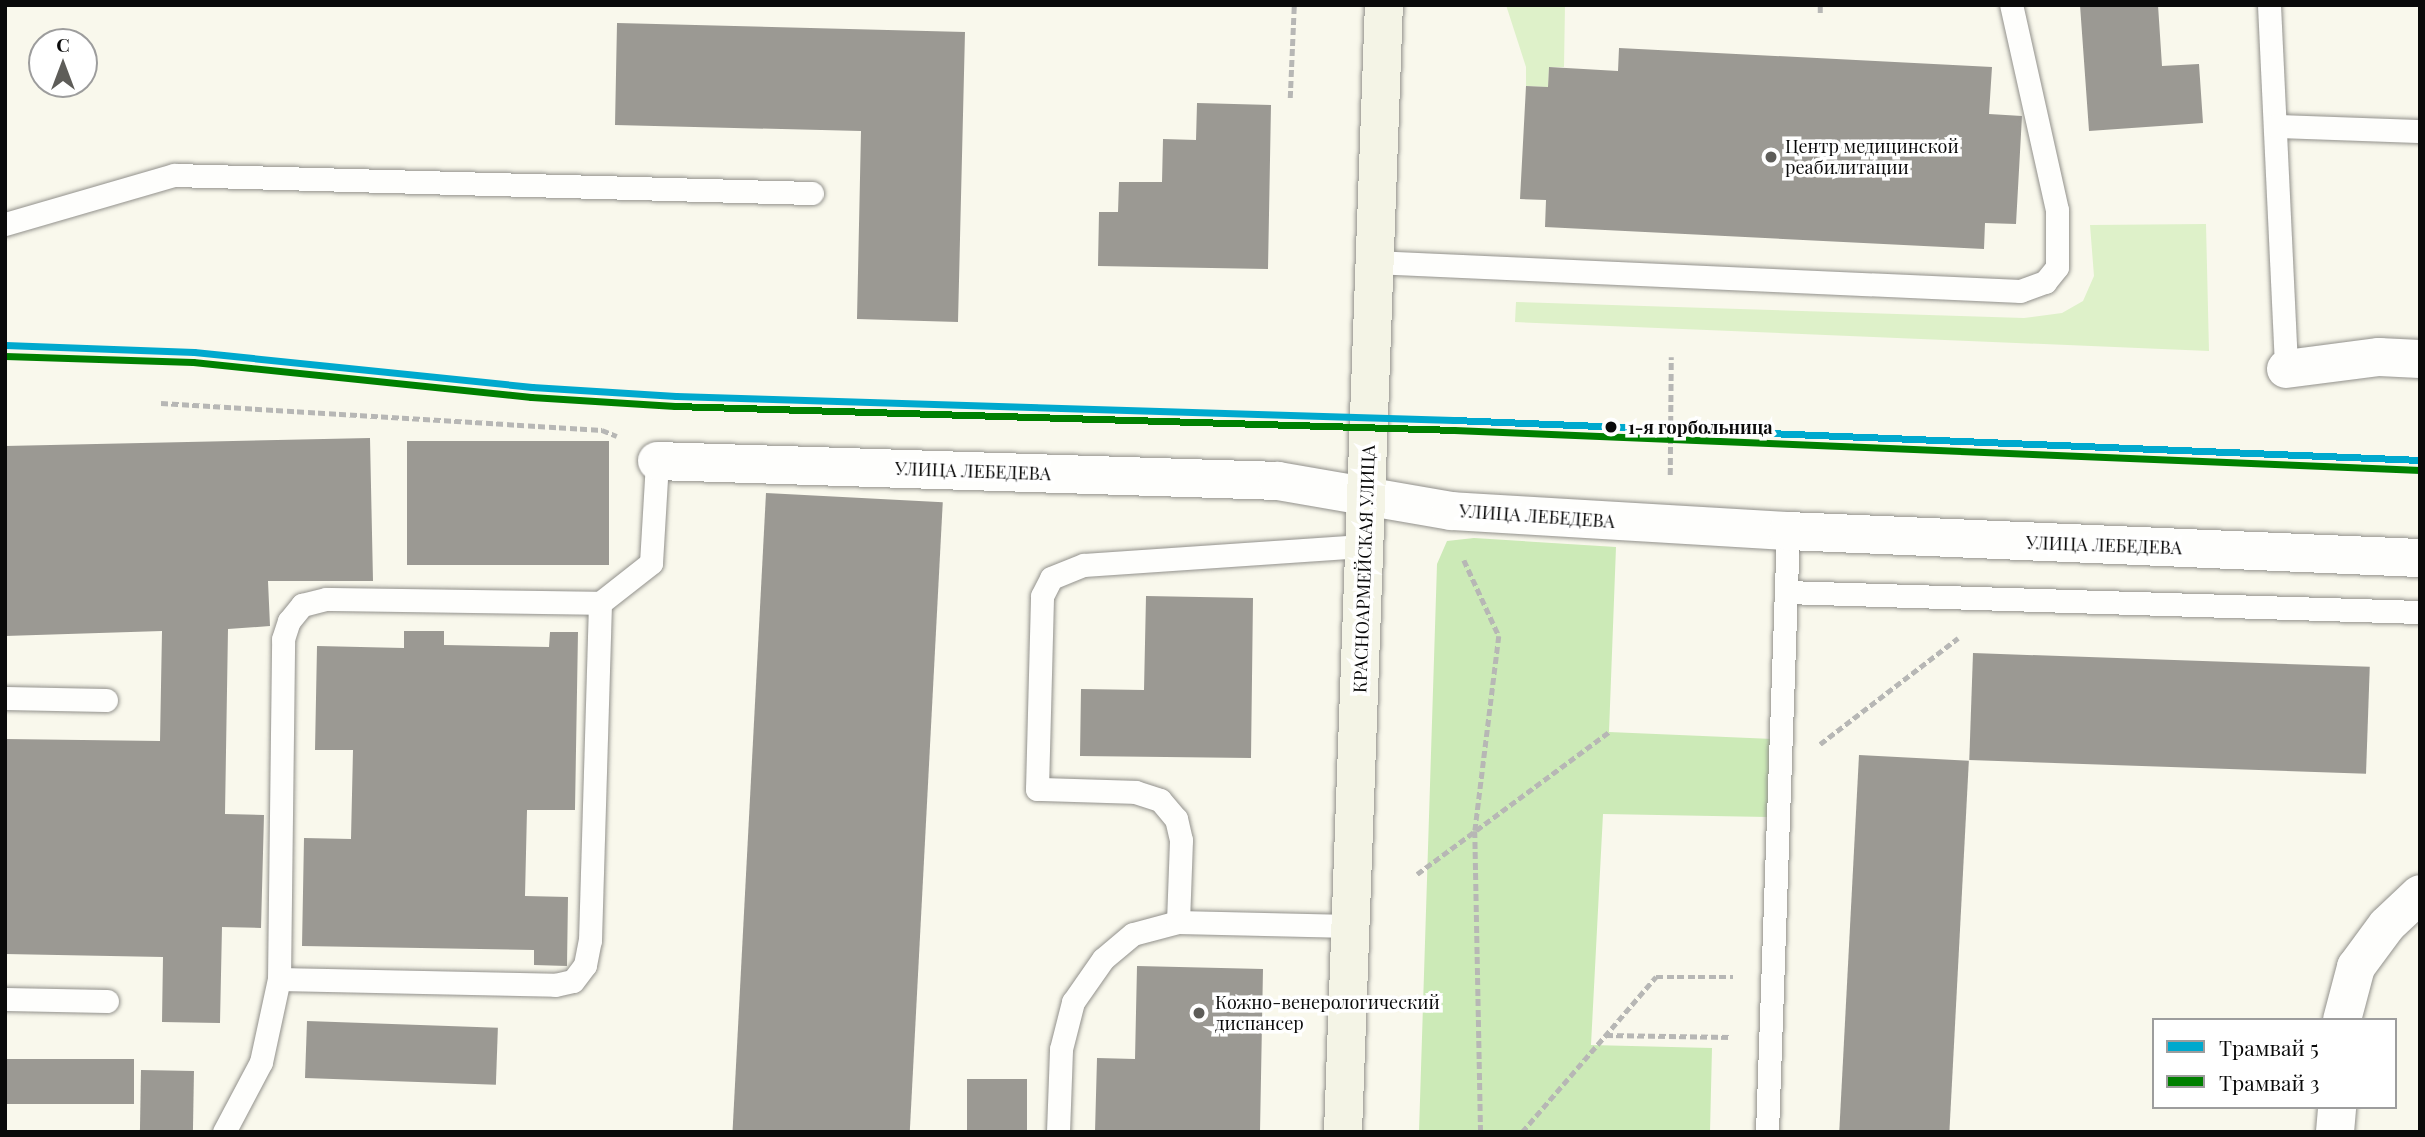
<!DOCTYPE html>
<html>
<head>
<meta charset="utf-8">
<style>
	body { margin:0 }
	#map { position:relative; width:2425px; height:1137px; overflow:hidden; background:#f9f8ec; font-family:"Playfair Display",serif }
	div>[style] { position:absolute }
	.green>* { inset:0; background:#def1c9 }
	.forest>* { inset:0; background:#cceab7 }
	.building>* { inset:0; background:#9b9993; transform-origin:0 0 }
	.path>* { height:4.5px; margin-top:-2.25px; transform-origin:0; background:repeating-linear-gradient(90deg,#b7b7b5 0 7px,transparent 0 10.5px) }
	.roads { filter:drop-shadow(0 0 2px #92918c) drop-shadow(0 0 2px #92918c) }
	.lane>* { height:23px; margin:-11.5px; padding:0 11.5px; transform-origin:11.5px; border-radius:11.5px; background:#fefefc }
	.street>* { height:38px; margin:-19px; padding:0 19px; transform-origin:19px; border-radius:19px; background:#fefefc }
	.secondary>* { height:38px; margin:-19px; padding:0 19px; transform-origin:19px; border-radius:19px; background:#f4f4e6 }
	.tram-1>* { height:7px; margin:-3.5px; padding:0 3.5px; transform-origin:3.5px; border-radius:3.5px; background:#00a9ce }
	.tram-2>* { height:7px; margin:-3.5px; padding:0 3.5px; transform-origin:3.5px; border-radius:3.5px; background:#008000 }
	.dots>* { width:19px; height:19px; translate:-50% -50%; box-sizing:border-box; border:4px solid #fff; border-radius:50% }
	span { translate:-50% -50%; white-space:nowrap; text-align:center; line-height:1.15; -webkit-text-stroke:7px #fff; paint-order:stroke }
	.poi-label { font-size:18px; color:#0a0a0a }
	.left { translate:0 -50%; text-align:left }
	.stop-label { font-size:18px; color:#0a0a0a; font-weight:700 }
	.street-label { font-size:18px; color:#0a0a0a }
	.frame { position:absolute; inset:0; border:7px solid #0a0a0a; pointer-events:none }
	.legend { position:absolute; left:2152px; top:1018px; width:245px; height:91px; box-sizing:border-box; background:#fff; border:2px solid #9d9d9d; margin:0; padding:9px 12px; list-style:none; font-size:21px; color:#0a0a0a }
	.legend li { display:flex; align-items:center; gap:14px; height:35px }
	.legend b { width:35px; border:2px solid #9d9d9d }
	.north { position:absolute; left:28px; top:28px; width:70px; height:70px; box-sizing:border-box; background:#fff; border:2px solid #9d9d9d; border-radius:50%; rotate:0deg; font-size:19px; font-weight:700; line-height:28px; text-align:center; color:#0a0a0a }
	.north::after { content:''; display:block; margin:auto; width:24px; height:32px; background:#5e5d59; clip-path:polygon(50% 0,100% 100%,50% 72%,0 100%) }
</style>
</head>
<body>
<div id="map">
	<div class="green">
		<div style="clip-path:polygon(1506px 5px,1565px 5px,1564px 67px,1549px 67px,1548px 87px,1526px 86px,1526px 67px)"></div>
		<div style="clip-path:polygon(2206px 224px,2209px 351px,1515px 322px,1516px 302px,2024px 318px,2062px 313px,2083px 301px,2094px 276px,2090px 225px)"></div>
	</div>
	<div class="forest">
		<div style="clip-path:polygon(1474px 538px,1616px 547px,1609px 732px,1773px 739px,1768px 817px,1603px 814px,1591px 1045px,1712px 1048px,1710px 1132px,1419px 1132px,1437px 564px,1447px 541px)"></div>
	</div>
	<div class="building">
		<div style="clip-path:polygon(2080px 5px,2158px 5px,2162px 66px,2199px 64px,2203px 123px,2089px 131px)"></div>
		<div style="clip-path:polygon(617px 23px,965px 32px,958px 322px,857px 319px,861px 131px,615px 125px)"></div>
		<div style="clip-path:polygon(1619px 48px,1992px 67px,1989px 114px,2022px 116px,2016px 224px,1985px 223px,1984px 249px,1545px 227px,1546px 200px,1520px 199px,1526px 86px,1548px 87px,1549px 67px,1618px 71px)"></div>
		<div style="clip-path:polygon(1197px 103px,1271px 105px,1268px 269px,1098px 266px,1099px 212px,1118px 212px,1119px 182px,1162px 182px,1163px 139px,1196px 140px)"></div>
		<div style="clip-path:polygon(370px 438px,373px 581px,268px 581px,270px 626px,228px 629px,225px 814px,264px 815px,261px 928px,222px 927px,220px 1023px,162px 1022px,163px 957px,5px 954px,5px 739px,160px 741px,162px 631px,5px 636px,5px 446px)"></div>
		<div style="left:407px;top:441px;width:202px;height:124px"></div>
		<div style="left:766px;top:493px;width:177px;height:640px;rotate:3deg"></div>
		<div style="clip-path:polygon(1146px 596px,1253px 598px,1251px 758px,1080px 756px,1081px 689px,1144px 690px)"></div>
		<div style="clip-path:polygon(404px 631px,444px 631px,444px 645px,549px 647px,550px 632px,578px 632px,575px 810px,527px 810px,525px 896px,568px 897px,567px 966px,534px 965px,534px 950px,302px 946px,304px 838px,351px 839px,353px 750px,315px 750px,317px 646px,404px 648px)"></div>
		<div style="left:1973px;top:653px;width:397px;height:107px;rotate:2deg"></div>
		<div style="left:1859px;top:755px;width:110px;height:377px;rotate:3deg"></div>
		<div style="clip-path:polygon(1137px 966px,1263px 969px,1260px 1132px,1095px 1132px,1097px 1058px,1135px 1059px)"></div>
		<div style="left:307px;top:1021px;width:191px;height:57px;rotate:2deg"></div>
		<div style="left:5px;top:1059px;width:129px;height:45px"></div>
		<div style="left:141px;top:1070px;width:53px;height:62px;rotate:1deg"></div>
		<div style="left:967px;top:1079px;width:60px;height:53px"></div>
	</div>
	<div class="path">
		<div style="left:1820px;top:13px;width:8px;rotate:-90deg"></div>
		<div style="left:1290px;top:98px;width:93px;rotate:-87.5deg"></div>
		<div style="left:161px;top:403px;width:442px;rotate:3.5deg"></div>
		<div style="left:602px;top:430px;width:16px;rotate:22deg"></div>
		<div style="left:1670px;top:475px;width:118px;rotate:-89.5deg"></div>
		<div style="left:1464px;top:560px;width:84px;rotate:65.3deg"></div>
		<div style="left:1499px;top:636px;width:196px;rotate:97deg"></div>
		<div style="left:1475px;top:831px;width:301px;rotate:88.9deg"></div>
		<div style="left:1820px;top:744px;width:174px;rotate:-37.5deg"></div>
		<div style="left:1417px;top:874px;width:239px;rotate:-36.5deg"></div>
		<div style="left:1606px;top:1035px;width:124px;rotate:0.9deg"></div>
		<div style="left:1522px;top:1132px;width:205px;rotate:-49.2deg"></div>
		<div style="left:1656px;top:977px;width:77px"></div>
	</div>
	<div class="roads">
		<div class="lane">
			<div style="left:2269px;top:5px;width:364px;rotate:87.3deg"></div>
			<div style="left:2276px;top:126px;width:144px;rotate:2deg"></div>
			<div style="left:5px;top:224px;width:176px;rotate:-16.2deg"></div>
			<div style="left:174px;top:175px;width:638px;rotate:1.62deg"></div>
			<div style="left:1373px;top:262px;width:648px;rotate:2.57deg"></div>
			<div style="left:2020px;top:291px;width:27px;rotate:-20deg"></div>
			<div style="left:2045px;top:282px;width:19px;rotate:-51deg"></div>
			<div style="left:2057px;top:267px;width:57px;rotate:-90deg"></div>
			<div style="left:2057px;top:210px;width:210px;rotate:-102.6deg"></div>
			<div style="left:1786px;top:592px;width:634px;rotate:1.81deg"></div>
			<div style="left:5px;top:698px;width:101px;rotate:1.1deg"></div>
			<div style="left:1178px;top:922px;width:82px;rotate:-87.9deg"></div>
			<div style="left:1181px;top:840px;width:22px;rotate:-103deg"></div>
			<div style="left:1176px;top:819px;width:25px;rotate:-130deg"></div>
			<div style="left:1160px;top:800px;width:26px;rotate:-162deg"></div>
			<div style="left:1135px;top:792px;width:98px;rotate:-178.2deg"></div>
			<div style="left:1037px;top:789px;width:193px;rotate:-88.5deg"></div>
			<div style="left:1042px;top:596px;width:20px;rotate:-63deg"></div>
			<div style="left:1051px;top:578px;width:35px;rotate:-22deg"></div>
			<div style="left:1084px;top:565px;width:282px;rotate:-3.9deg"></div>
			<div style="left:279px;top:979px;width:276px;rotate:1.2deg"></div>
			<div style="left:555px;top:985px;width:18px;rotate:-13deg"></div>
			<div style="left:573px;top:981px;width:20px;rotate:-53deg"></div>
			<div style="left:585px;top:965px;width:25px;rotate:-79deg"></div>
			<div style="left:590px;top:940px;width:337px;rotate:-88.3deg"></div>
			<div style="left:5px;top:999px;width:102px;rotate:1.1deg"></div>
			<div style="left:224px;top:1132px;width:79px;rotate:-62.1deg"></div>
			<div style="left:261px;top:1062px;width:85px;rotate:-77.8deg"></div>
			<div style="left:279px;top:979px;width:340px;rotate:-89.3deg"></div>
			<div style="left:283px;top:639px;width:19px;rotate:-72deg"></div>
			<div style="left:289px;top:621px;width:21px;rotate:-51deg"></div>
			<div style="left:302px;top:605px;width:25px;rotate:-14deg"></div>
			<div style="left:326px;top:599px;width:274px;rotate:0.8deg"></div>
			<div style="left:600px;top:603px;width:65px;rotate:-38.1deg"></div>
			<div style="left:651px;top:563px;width:102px;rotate:-86.6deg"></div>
			<div style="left:1058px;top:1132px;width:83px;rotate:-87.9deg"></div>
			<div style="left:1061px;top:1049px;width:49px;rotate:-75.7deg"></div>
			<div style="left:1073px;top:1002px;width:52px;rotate:-55.1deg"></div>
			<div style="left:1103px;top:959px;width:39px;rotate:-40deg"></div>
			<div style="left:1133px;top:934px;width:47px;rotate:-14.9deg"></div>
			<div style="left:1178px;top:922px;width:172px;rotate:1.3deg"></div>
			<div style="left:1767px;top:1132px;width:601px;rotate:-88deg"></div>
		</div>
		<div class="street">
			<div style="left:2286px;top:369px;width:94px;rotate:-7.4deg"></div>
			<div style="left:2379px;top:357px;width:41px;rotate:2.8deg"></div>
			<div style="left:657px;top:461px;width:621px;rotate:1.84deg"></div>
			<div style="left:1278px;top:481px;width:176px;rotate:9.8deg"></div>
			<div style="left:1451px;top:511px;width:338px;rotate:3.4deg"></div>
			<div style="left:1788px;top:531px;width:633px;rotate:2.45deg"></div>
			<div style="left:2342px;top:1020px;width:55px;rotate:-75.2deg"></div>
			<div style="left:2356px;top:967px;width:52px;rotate:-53.6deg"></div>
			<div style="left:2387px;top:925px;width:45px;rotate:-43.2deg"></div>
			<div style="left:2335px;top:1132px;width:25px;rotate:-85deg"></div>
		</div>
		<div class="secondary">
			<div style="left:1343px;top:1132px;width:1128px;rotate:-87.92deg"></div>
		</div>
	</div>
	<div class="tram-1">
		<div style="left:5px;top:345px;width:189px;rotate:2.1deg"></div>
		<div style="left:194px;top:352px;width:340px;rotate:5.9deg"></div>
		<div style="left:532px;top:387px;width:144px;rotate:3.6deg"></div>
		<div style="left:676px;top:396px;width:778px;rotate:1.77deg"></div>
		<div style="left:1454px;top:420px;width:967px;rotate:2.37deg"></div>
	</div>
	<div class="tram-2">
		<div style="left:5px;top:356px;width:188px;rotate:1.8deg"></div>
		<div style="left:193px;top:362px;width:340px;rotate:5.9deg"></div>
		<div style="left:531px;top:397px;width:144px;rotate:3.6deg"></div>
		<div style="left:675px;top:406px;width:779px;rotate:1.76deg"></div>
		<div style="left:1454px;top:430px;width:967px;rotate:2.37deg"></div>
	</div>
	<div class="dots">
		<div style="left:1771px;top:157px;background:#5e5d59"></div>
		<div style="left:1611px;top:427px;background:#0a0a0a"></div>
		<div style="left:1199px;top:1013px;background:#5e5d59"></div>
	</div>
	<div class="poi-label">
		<span class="left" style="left:1785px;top:157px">Центр медицинской<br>реабилитации</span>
		<span class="left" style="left:1215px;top:1013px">Кожно-венерологический<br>диспансер</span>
	</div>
	<div class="stop-label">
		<span class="left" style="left:1628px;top:427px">1-я горбольница</span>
	</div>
	<div class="street-label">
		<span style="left:973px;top:471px;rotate:2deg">УЛИЦА ЛЕБЕДЕВА</span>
		<span style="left:1537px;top:516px;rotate:4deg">УЛИЦА ЛЕБЕДЕВА</span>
		<span style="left:2104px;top:545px;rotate:2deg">УЛИЦА ЛЕБЕДЕВА</span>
		<span style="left:1364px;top:569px;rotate:-88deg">КРАСНОАРМЕЙСКАЯ УЛИЦА</span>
	</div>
	<div class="frame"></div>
	<ul class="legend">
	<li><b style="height:9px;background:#00a9ce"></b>Трамвай 5</li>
	<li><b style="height:9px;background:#008000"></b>Трамвай 3</li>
	</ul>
	<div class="north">С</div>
</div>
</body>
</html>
